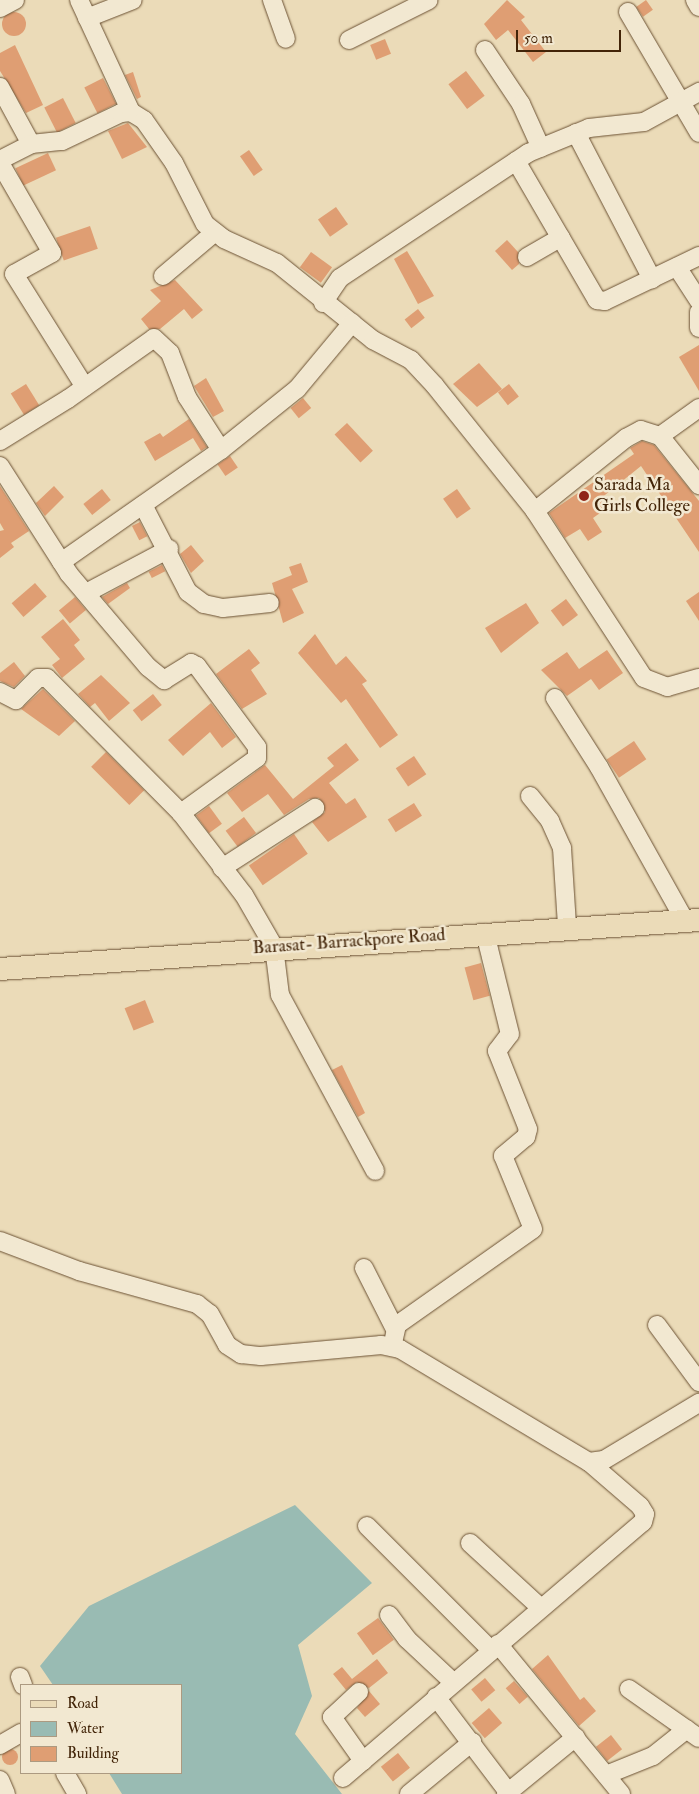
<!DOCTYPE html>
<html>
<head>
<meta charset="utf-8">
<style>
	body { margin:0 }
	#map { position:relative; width:699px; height:1794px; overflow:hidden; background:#ebdbb8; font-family:"IM FELL Double Pica",serif }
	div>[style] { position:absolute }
	.water>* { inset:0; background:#99bbb3 }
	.building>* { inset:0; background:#df9e73; transform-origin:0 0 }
	.round { border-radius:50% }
	.roads { filter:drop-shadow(0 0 1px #6c5234) drop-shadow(0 0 1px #6c5234) }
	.minor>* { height:18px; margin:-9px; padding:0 9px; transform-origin:9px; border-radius:9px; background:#f2e8d1 }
	.major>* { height:22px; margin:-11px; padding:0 11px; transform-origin:11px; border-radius:11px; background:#ebdbb8 }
	.dots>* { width:14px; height:14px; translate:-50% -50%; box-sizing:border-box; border:2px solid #f2e8d1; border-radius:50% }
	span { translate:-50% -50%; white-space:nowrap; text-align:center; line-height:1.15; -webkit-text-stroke:5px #f2e8d1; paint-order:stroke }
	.poi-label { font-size:18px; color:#422408 }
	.left { translate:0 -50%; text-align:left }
	.street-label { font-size:18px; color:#422408 }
	.legend { position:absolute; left:20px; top:1684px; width:162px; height:90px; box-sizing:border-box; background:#f2e8d1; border:1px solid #ac9a81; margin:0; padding:6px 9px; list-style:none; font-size:15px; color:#422408 }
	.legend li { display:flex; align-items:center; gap:10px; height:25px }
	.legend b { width:25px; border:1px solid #ac9a81 }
	.scale { position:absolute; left:516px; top:30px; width:105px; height:22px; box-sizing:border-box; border:2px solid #422408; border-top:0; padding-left:6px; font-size:15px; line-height:18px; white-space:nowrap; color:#422408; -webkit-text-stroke:4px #f2e8d1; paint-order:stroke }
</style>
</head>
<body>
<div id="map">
	<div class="water">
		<div style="clip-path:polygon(295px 1505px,372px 1583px,298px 1645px,312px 1696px,295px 1734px,342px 1794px,122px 1794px,109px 1773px,181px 1773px,181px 1685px,53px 1685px,40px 1666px,89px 1606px)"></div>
	</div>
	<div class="building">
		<div style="clip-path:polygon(507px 0,525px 17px,521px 20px,546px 52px,533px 62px,508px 30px,496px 40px,484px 24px)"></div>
		<div style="left:646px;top:0;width:12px;height:12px;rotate:55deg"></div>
		<div class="round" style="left:2px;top:12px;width:24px;height:24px"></div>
		<div style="left:385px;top:39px;width:16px;height:16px;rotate:68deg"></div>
		<div style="clip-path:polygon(15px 45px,43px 105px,26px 113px,0 71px,0 53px)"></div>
		<div style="left:466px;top:71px;width:31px;height:22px;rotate:53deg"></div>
		<div style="clip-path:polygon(133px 72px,141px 97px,137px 99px,125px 75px)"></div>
		<div style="left:103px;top:78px;width:29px;height:21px;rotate:63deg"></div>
		<div style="left:63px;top:98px;width:28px;height:21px;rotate:63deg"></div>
		<div style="clip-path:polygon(128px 123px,147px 147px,122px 159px,108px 131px)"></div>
		<div style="left:249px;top:150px;width:24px;height:11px;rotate:55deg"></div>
		<div style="left:48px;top:153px;width:19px;height:36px;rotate:65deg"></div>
		<div style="left:336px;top:207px;width:21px;height:22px;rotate:55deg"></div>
		<div style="left:90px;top:226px;width:24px;height:36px;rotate:71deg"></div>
		<div style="clip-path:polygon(507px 240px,518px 252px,519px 264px,512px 270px,495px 251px)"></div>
		<div style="clip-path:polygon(407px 251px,434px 296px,418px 304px,394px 259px)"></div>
		<div style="left:311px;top:252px;width:26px;height:19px;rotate:36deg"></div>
		<div style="clip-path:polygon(175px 280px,203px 310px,192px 319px,184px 309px,160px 329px,149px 329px,141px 319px,161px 301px,150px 290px)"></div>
		<div style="left:418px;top:309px;width:11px;height:17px;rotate:52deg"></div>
		<div style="clip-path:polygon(699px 345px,699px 391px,679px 357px)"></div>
		<div style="clip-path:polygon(479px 363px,502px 389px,477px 407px,453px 384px)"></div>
		<div style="clip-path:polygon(206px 378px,224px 411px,213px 417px,194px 386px)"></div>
		<div style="left:26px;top:384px;width:25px;height:18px;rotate:58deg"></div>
		<div style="left:509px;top:384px;width:16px;height:14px;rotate:52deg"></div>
		<div style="left:303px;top:398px;width:13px;height:16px;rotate:51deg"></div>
		<div style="clip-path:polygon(189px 419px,207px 447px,201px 451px,193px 438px,155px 461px,144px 442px,160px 433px,163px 437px)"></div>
		<div style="left:347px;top:423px;width:38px;height:17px;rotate:47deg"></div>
		<div style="clip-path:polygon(642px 441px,654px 445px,699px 501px,699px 552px,641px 466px,600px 499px,607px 508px,593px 518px,602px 532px,588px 541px,580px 529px,565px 538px,549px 513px,634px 454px,630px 448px)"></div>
		<div style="left:230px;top:456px;width:14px;height:15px;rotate:56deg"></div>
		<div style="clip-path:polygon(0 486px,29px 531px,11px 543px,14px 547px,0 558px,0 531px,4px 530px,0 523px)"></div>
		<div style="clip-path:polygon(54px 486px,64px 497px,45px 516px,36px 503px)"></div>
		<div style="left:102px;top:489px;width:14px;height:24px;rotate:51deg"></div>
		<div style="left:457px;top:489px;width:24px;height:17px;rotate:55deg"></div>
		<div style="left:140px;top:522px;width:16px;height:9px;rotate:63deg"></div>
		<div style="clip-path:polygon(191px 545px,204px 561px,191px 573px,180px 554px)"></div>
		<div style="clip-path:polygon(301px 563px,308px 582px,292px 589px,304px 613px,283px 623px,272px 583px,292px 575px,289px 567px)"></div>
		<div style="left:162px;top:565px;width:7px;height:15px;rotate:63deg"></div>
		<div style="left:35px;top:583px;width:18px;height:31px;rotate:49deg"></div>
		<div style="clip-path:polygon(127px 583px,130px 588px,108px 604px,102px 597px)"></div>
		<div style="clip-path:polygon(699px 592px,699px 621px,686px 601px)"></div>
		<div style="left:75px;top:597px;width:17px;height:21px;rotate:50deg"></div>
		<div style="left:566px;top:599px;width:20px;height:19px;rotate:53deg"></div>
		<div style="clip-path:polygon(526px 603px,539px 623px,501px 653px,485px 628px)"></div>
		<div style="clip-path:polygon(63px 619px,80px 640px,74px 645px,85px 659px,62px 678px,52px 665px,60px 659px,41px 637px)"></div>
		<div style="clip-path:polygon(315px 634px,336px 665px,346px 656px,367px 681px,362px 684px,398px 735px,380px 748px,346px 699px,341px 703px,298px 653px)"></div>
		<div style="clip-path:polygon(249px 649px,260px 663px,251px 670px,267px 694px,242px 709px,216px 674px)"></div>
		<div style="clip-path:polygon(607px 650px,623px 673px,599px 690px,591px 679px,567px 696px,541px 670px,567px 652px,579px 669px)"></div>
		<div style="clip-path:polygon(14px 662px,25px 676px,14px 687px,0 681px,0 673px)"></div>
		<div style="clip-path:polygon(101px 675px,130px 703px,109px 721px,95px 703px,90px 707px,78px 694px)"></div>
		<div style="clip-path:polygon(43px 689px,75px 721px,59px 736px,21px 709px)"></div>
		<div style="left:153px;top:694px;width:14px;height:26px;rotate:51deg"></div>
		<div style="clip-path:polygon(211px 703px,236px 737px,222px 748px,210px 732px,183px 756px,168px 740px)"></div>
		<div style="left:634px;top:741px;width:22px;height:33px;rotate:56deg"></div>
		<div style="clip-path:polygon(346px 743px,359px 760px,329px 783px,346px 804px,355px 798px,367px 817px,328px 842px,312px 822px,325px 812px,319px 798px,309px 799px,284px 815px,268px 794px,242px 812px,227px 793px,265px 765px,293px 799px,334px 766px,327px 758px)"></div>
		<div style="left:106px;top:752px;width:54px;height:21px;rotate:45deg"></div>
		<div style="left:414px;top:756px;width:22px;height:22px;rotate:56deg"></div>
		<div style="left:414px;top:803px;width:15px;height:31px;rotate:58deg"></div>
		<div style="left:209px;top:806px;width:22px;height:16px;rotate:54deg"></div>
		<div style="left:244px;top:817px;width:20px;height:23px;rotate:53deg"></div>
		<div style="left:294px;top:834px;width:24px;height:55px;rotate:55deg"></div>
		<div style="left:481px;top:963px;width:34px;height:17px;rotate:75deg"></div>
		<div style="left:145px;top:1000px;width:24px;height:22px;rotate:68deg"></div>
		<div style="clip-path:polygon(342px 1065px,365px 1113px,358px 1117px,332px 1070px)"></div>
		<div style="left:378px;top:1618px;width:27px;height:26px;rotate:54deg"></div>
		<div style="clip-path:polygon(548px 1655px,580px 1700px,584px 1697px,596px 1711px,579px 1726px,532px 1669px)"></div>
		<div style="clip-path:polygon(377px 1659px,388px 1673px,369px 1688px,357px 1682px,346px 1690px,333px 1674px,342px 1667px,352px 1679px)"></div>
		<div style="left:485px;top:1678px;width:16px;height:18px;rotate:50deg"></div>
		<div style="left:514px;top:1681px;width:21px;height:11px;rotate:49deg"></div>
		<div style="clip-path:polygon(369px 1691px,380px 1704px,365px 1717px,357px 1708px)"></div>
		<div style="left:489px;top:1708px;width:20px;height:23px;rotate:49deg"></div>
		<div style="left:611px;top:1735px;width:18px;height:19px;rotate:52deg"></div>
		<div class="round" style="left:2px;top:1749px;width:16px;height:16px"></div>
		<div style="left:398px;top:1753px;width:19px;height:22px;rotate:51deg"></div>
	</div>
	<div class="roads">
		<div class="minor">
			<div style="left:79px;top:0;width:123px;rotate:65.1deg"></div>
			<div style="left:272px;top:0;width:41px;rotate:70.3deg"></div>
			<div style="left:695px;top:0;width:8px;rotate:60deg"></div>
			<div style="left:0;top:8px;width:17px;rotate:-28deg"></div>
			<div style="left:628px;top:12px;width:140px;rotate:59.6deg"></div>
			<div style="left:87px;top:18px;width:49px;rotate:-21.4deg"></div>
			<div style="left:349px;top:40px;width:89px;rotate:-26.6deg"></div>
			<div style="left:485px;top:50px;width:65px;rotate:56.3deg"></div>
			<div style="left:521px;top:104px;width:48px;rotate:65.6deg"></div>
			<div style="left:0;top:87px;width:65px;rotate:61.5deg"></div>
			<div style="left:31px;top:144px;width:31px;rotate:-6deg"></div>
			<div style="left:62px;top:141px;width:65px;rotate:-25.4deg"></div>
			<div style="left:121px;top:113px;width:10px;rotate:-6deg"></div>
			<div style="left:131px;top:112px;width:15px;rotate:32deg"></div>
			<div style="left:144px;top:120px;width:52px;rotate:55.1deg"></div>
			<div style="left:174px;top:163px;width:68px;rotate:63.1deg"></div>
			<div style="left:205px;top:224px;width:24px;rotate:38deg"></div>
			<div style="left:224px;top:239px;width:58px;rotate:24.4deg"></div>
			<div style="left:277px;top:263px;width:123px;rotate:38.7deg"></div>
			<div style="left:373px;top:340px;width:43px;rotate:27.8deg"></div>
			<div style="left:411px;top:360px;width:35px;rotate:47deg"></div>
			<div style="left:435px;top:386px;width:160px;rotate:51.3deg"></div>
			<div style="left:535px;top:511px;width:199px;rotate:56.9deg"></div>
			<div style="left:644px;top:678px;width:25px;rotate:21deg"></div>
			<div style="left:667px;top:687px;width:33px;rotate:-16deg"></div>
			<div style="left:576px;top:133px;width:165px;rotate:62.5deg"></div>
			<div style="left:0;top:160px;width:35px;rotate:-27deg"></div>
			<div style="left:516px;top:161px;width:161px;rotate:59.8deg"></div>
			<div style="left:597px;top:300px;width:8px;rotate:7deg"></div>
			<div style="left:605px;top:301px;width:104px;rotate:-25.6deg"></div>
			<div style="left:0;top:163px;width:104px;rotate:60deg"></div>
			<div style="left:52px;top:253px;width:43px;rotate:151.1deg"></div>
			<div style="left:14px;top:274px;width:133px;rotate:57.9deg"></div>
			<div style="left:527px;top:257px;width:39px;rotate:-30deg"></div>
			<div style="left:677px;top:267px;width:40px;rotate:57.1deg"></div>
			<div style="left:163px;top:276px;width:68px;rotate:-40.2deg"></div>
			<div style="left:323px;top:303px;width:30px;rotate:-56deg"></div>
			<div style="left:340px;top:278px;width:226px;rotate:-33.6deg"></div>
			<div style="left:528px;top:153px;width:66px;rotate:-22.3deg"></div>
			<div style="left:589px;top:128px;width:55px;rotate:-6.2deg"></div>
			<div style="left:644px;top:122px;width:63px;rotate:-28.6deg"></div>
			<div style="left:699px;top:312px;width:16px;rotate:90deg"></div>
			<div style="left:699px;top:408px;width:48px;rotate:144.3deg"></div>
			<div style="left:660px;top:436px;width:63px;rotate:51.5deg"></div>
			<div style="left:0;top:441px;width:80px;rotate:-31.7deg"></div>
			<div style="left:68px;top:399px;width:105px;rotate:-35.3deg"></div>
			<div style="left:154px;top:338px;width:22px;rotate:43deg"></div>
			<div style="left:170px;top:353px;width:47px;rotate:68.9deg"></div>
			<div style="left:187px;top:397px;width:63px;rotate:57.3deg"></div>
			<div style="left:221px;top:450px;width:195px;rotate:145deg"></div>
			<div style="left:221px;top:450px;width:97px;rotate:-38.8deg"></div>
			<div style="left:297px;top:389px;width:86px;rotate:-50.2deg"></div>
			<div style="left:0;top:466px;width:128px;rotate:57.4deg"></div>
			<div style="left:69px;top:574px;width:122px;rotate:49.7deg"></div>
			<div style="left:148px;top:667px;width:21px;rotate:39deg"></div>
			<div style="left:164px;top:680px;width:32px;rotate:-32deg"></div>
			<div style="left:191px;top:663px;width:7px;rotate:27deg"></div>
			<div style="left:197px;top:666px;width:101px;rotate:53.5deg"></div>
			<div style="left:257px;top:747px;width:11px;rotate:90deg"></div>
			<div style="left:257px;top:758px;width:94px;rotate:144.1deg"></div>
			<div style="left:143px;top:505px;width:98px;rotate:62.7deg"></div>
			<div style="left:188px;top:592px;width:20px;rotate:37deg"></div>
			<div style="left:204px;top:604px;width:19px;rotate:12deg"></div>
			<div style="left:223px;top:608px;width:47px;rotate:-6.1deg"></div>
			<div style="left:535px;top:511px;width:117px;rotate:-38.7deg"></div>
			<div style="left:626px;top:438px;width:17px;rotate:-28deg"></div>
			<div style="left:641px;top:430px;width:20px;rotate:18deg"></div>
			<div style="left:88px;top:592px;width:92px;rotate:-28deg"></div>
			<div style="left:0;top:692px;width:18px;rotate:27deg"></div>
			<div style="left:16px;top:700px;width:31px;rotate:-45deg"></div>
			<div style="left:38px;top:678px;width:9px"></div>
			<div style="left:47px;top:678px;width:190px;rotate:45.2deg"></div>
			<div style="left:181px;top:813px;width:103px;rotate:52.5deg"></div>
			<div style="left:244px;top:895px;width:60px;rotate:60deg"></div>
			<div style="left:274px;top:947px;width:48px;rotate:82.9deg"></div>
			<div style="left:280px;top:995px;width:200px;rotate:61.6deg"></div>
			<div style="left:555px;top:698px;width:82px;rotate:57.5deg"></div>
			<div style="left:599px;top:767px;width:176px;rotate:60.8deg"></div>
			<div style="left:530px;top:796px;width:32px;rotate:51deg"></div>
			<div style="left:550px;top:821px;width:30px;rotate:66deg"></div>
			<div style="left:562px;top:848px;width:78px;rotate:86.3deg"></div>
			<div style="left:222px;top:868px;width:111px;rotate:-32.8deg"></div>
			<div style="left:0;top:1241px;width:85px;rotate:20.8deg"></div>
			<div style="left:79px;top:1271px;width:123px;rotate:15.6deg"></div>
			<div style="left:197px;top:1304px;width:16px;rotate:38deg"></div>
			<div style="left:210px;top:1314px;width:35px;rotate:61deg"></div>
			<div style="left:227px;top:1345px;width:17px;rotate:33deg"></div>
			<div style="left:241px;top:1354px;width:20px;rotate:6deg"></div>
			<div style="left:261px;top:1356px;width:121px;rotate:-5.2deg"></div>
			<div style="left:381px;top:1345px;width:19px;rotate:12deg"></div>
			<div style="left:400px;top:1349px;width:220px;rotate:30.9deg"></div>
			<div style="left:589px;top:1462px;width:15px;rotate:-8deg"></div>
			<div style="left:604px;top:1460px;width:111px;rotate:-31deg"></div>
			<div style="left:364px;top:1268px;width:68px;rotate:63.1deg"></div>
			<div style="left:657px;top:1325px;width:71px;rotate:53.6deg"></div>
			<div style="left:392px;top:1347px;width:23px;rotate:-77deg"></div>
			<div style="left:397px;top:1325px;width:166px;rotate:-35.2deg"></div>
			<div style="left:533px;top:1229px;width:79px;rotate:-112.3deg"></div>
			<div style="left:503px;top:1156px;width:30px;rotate:-40deg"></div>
			<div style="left:526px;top:1137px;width:8px;rotate:-76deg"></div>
			<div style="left:528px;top:1129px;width:84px;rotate:-111.7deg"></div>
			<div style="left:497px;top:1051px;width:21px;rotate:-53deg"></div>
			<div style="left:510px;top:1034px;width:104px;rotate:-103.9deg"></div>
			<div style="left:367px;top:1526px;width:175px;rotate:45deg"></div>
			<div style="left:470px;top:1543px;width:96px;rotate:42.5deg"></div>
			<div style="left:389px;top:1615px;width:30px;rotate:53deg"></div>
			<div style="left:407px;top:1639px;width:64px;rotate:43.1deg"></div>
			<div style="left:498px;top:1644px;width:194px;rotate:50.6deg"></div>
			<div style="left:20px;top:1677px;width:9px;rotate:69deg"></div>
			<div style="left:629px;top:1689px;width:85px;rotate:35deg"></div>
			<div style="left:359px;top:1692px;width:37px;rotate:137deg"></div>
			<div style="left:332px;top:1717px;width:54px;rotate:54.8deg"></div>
			<div style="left:436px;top:1697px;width:119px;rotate:52.8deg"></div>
			<div style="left:0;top:1745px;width:24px;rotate:-30deg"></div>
			<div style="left:65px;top:1773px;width:24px;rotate:60deg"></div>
			<div style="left:606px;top:1775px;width:51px;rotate:-22deg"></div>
			<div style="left:653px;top:1756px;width:43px;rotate:-38.5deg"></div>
			<div style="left:343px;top:1778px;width:394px;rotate:-40.5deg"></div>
			<div style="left:643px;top:1522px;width:8px;rotate:-76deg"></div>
			<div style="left:645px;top:1514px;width:9px;rotate:-122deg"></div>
			<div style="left:640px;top:1506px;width:67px;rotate:-139.2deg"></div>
			<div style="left:0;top:1780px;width:15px;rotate:67deg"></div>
			<div style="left:409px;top:1794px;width:82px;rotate:-39.5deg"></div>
			<div style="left:506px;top:1794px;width:90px;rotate:-39.2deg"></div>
		</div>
		<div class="major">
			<div style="left:0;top:969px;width:701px;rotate:-4.01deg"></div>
		</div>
	</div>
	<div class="dots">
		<div style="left:584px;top:496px;background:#8f2418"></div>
	</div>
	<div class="poi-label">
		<span class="left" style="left:594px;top:496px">Sarada Ma<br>Girls College</span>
	</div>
	<div class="street-label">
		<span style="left:349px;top:942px;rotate:-4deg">Barasat- Barrackpore Road</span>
	</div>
	<ul class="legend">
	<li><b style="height:6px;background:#ebdbb8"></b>Road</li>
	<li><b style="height:14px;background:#99bbb3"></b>Water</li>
	<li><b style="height:14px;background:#df9e73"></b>Building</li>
	</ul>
	<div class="scale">50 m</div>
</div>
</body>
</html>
